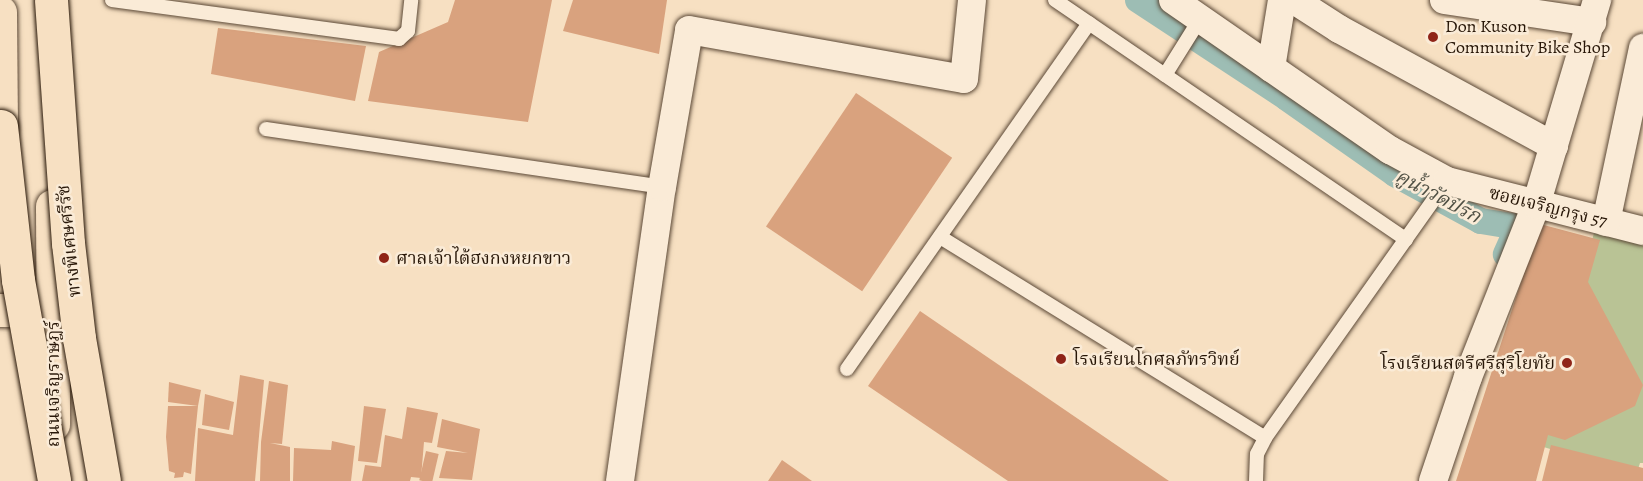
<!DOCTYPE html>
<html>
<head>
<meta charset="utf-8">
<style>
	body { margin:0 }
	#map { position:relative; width:1643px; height:481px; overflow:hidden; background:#f7e0c2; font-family:Alegreya,"Noto Serif Thai",serif }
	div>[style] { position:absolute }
	.green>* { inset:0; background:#b9c395 }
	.canal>* { height:26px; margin:-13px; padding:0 13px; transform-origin:13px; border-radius:13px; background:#9dbdb4 }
	.building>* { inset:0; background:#d9a27e; transform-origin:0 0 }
	.roads { filter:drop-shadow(0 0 2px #5b4836) drop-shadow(0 0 2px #5b4836) }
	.lane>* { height:14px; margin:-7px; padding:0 7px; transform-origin:7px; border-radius:7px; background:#faebd7 }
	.street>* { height:28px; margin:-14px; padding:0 14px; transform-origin:14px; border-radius:14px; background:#faebd7 }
	.primary>* { height:33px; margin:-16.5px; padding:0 16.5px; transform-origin:16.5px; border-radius:16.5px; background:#f7e0c2 }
	.highway>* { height:33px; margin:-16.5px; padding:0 16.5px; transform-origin:16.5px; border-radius:16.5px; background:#f7e0c2 }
	.bridges { filter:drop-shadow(0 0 2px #271607) drop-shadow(0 0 2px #271607) }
	.highway-bridge>* { height:33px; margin:-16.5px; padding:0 16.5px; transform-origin:16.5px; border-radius:16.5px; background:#f7e0c2 }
	.dots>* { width:16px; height:16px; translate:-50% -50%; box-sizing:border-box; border:3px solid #faebd7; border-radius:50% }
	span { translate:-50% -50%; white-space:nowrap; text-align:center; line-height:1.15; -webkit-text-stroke:5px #faebd7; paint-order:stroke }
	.poi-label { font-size:18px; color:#271607 }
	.left { translate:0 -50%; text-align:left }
	.right { translate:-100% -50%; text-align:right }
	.street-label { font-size:18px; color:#271607 }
	.water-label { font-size:20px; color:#505044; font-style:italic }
</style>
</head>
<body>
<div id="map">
	<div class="green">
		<div style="clip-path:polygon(1594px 233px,1643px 244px,1643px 463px,1640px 463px,1636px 475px,1537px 445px)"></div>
	</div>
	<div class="canal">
		<div style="left:1138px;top:0;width:178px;rotate:33.3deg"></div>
		<div style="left:1287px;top:98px;width:132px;rotate:35.1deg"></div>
		<div style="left:1395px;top:174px;width:98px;rotate:28.7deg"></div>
		<div style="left:1481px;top:221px;width:37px;rotate:9deg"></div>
		<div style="left:1518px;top:227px;width:30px;rotate:114deg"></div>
	</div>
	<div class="building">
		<div style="clip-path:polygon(455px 0,552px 0,528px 122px,368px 101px,379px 52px,448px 22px)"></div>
		<div style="clip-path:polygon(573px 0,667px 0,659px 54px,563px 31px)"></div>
		<div style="clip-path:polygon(218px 28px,366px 46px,355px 101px,211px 74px)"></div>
		<div style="left:856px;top:93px;width:116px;height:161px;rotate:34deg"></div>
		<div style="clip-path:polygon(1540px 224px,1600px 240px,1588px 282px,1643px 385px,1635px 406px,1565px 440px,1548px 435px,1536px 481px,1456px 481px)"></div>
		<div style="clip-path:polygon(920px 311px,1169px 481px,1008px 481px,868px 386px)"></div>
		<div style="clip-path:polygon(240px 375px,264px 380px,255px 481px,195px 481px,198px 428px,233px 435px)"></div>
		<div style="clip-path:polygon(269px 381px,288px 385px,282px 444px,270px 443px,290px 447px,290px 481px,260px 481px,261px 442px)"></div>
		<div style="clip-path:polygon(169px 382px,201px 390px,198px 406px,168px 402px)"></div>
		<div style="clip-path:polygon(205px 394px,234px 402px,229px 430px,202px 425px)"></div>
		<div style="clip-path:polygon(168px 406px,198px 406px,191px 474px,184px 472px,183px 477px,174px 478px,175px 473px,169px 471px,166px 437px)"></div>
		<div style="clip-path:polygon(364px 406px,386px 409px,377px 463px,358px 461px)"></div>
		<div style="clip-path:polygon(407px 407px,438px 413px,432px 443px,424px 442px,421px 478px,411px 477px,410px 481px,362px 481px,365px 465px,381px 467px,385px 435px,402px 439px)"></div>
		<div style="clip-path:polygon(442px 419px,480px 429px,472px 480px,439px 478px,446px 451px,468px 453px,437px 447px)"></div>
		<div style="clip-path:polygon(332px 441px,355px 446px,351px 481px,293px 481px,294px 448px,331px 450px)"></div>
		<div style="clip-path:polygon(1551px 445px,1643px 468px,1643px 481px,1542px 481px)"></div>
		<div style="left:426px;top:451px;width:13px;height:30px;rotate:13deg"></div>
		<div style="clip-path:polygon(782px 460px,812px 481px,768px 481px)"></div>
	</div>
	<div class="roads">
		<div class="lane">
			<div style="left:112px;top:0;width:290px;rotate:7.7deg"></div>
			<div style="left:399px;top:39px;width:12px;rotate:-42deg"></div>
			<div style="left:408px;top:31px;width:31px;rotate:-84deg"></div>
			<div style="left:1055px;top:0;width:425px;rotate:34.3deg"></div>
			<div style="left:1165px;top:75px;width:66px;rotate:-58deg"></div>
			<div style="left:266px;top:129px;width:400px;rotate:8.3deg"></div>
			<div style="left:940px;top:237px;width:382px;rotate:31.7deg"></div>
			<div style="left:847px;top:369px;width:422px;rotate:-55deg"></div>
			<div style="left:1256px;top:481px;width:27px;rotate:-88deg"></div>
			<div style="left:1257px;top:454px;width:18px;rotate:-63deg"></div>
			<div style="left:1265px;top:438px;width:315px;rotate:-54.7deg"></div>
		</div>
		<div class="street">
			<div style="left:1173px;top:0;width:264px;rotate:34.7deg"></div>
			<div style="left:1390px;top:150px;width:65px;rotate:28.5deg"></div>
			<div style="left:1447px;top:181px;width:202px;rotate:14.3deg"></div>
			<div style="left:1294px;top:0;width:54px;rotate:32.8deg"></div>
			<div style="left:1339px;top:29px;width:245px;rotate:28.6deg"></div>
			<div style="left:1444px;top:0;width:150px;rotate:8.5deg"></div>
			<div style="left:1271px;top:68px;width:69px;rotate:-80.8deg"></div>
			<div style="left:1606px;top:222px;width:178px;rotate:-78deg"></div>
			<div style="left:620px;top:481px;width:297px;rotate:-81.9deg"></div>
			<div style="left:662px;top:187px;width:159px;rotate:-80.2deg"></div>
			<div style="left:689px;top:30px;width:279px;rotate:10.1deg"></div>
			<div style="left:964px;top:79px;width:79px;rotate:-84.2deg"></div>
			<div style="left:1433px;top:481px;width:110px;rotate:-71.4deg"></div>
			<div style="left:1468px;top:377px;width:185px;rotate:-68.4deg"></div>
			<div style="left:1536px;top:205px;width:214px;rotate:-73.4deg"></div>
		</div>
		<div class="primary">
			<div style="left:52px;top:206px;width:218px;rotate:89.7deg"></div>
			<div style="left:0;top:310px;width:51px;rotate:1.1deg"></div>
		</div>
		<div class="highway">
			<div style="left:0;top:12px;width:114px;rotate:89.5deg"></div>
		</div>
	</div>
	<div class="bridges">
		<div class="highway-bridge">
			<div style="left:51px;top:0;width:244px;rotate:86deg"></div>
			<div style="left:68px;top:243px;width:96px;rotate:83.4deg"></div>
			<div style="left:79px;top:338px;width:145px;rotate:80.1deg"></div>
			<div style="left:1px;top:126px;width:155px;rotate:83.7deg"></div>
			<div style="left:18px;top:280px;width:204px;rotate:79.8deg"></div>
		</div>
	</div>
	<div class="dots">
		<div style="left:1433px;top:37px;background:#8f2418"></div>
		<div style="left:384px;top:258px;background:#8f2418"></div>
		<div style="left:1061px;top:359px;background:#8f2418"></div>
		<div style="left:1567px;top:363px;background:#8f2418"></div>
	</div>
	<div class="poi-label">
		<span class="left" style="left:1445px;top:37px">Don Kuson<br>Community Bike Shop</span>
		<span class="left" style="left:396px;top:258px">ศาลเจ้าไต้ฮงกงหยกขาว</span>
		<span class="left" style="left:1073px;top:359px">โรงเรียนโกศลภัทรวิทย์</span>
		<span class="right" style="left:1555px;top:363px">โรงเรียนสตรีศรีสุริโยทัย</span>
	</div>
	<div class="street-label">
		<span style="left:1548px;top:207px;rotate:14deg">ซอยเจริญกรุง 57</span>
		<span style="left:69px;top:241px;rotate:-96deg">ทางพิเศษศรีรัช</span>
		<span style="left:53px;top:384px;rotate:-90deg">ถนนเจริญราษฎร์</span>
	</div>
	<div class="water-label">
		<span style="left:1438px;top:196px;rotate:28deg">คูน้ำวัดปรก</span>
	</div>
</div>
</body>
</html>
